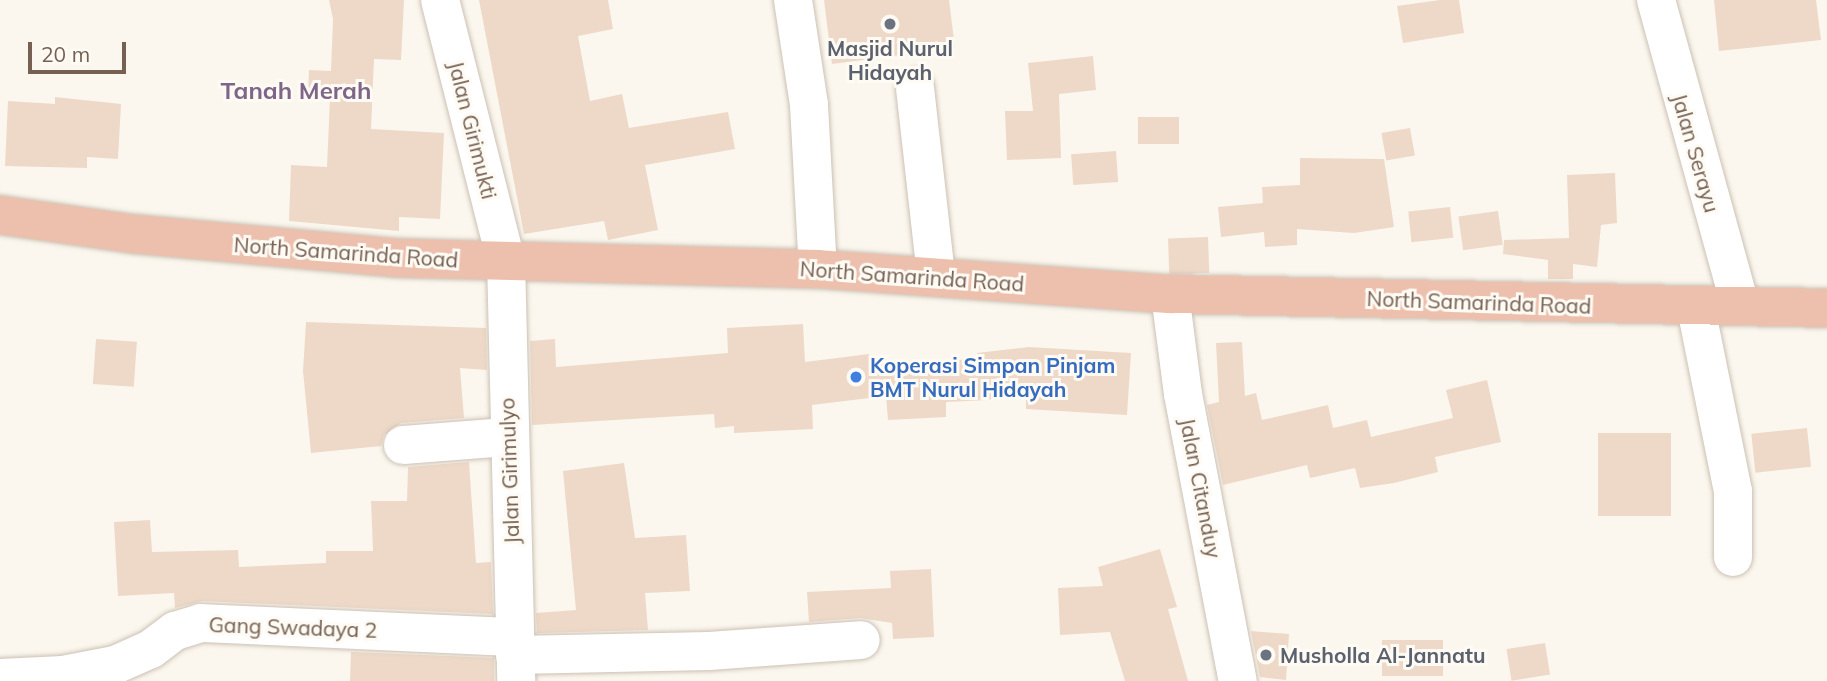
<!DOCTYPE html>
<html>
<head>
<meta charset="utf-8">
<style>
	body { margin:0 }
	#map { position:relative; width:1827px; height:681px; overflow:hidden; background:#fbf7ee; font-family:Mulish,sans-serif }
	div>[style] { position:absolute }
	.building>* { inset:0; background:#eed9c8; transform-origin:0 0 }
	.roads { filter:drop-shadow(0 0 2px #cdc0b4) drop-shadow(0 0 2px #cdc0b4) }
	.minor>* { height:38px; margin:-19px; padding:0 19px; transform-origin:19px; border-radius:19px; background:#fff }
	.highway>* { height:38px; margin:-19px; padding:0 19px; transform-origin:19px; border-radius:19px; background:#edc0ad }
	.dots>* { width:19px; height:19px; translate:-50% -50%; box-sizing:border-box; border:4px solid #fefaf4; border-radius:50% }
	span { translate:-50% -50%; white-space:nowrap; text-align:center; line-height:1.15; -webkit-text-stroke:6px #fefaf4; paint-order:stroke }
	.worship-label { font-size:21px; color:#5b616d; font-weight:700 }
	.left { translate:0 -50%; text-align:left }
	.street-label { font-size:21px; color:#756052 }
	.shop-label { font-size:21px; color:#366cbe; font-weight:700 }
	.quarter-label { font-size:24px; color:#7f6689; font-weight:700 }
	.scale { position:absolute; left:28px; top:42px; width:98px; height:32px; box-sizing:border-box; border:4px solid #756052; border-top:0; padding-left:9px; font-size:21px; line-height:24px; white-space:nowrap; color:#756052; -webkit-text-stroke:5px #fefaf4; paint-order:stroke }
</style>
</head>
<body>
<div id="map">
	<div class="building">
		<div style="clip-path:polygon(329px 0,404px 0,401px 60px,374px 59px,371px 129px,444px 133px,440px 219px,399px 217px,399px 231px,289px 221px,291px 165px,327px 167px,330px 98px,308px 96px,309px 70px,331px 71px,333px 19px)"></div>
		<div style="clip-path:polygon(479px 0,608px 0,613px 29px,578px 36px,590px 101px,622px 94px,629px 128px,728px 112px,735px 149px,645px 165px,658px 230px,608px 240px,604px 221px,524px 234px)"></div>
		<div style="clip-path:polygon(824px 0,949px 0,955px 48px,832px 64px)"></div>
		<div style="clip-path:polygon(1440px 0,1459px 0,1464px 33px,1403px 43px,1397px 6px)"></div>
		<div style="clip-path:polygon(1714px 0,1816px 0,1821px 40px,1719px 51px)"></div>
		<div style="clip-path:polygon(1093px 56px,1096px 90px,1059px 94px,1061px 158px,1007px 160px,1005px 111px,1033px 111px,1028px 63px)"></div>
		<div style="clip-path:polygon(55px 97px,121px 104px,118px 159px,87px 157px,87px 168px,5px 166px,8px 101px,55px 104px)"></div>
		<div style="left:1179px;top:117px;width:27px;height:41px;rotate:90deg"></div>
		<div style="left:1410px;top:128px;width:28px;height:29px;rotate:80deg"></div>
		<div style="left:1116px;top:151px;width:31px;height:45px;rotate:86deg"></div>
		<div style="clip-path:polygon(1300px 158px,1384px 159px,1394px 227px,1354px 233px,1297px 229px,1297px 245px,1265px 247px,1264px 232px,1221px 237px,1218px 207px,1263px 203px,1262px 187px,1300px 185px)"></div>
		<div style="clip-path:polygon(1615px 173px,1617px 223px,1601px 225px,1597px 267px,1573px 264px,1573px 279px,1548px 279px,1548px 260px,1503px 254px,1504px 240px,1569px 238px,1567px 175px)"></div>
		<div style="left:1450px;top:207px;width:31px;height:42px;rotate:84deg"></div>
		<div style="left:1498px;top:211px;width:34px;height:40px;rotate:82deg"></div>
		<div style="left:1208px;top:237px;width:36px;height:40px;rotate:88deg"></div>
		<div style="clip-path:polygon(306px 322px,486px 328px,487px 370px,460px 368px,464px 418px,401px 423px,384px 435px,381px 446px,311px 453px,303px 371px)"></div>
		<div style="clip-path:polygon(803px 324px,805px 362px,869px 354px,870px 364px,977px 359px,977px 353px,1029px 347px,1131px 353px,1127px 415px,1026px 409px,1026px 398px,946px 402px,946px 417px,888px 420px,886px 396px,812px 405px,813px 429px,734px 433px,734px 426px,715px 428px,714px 414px,532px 425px,530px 341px,555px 339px,556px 367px,728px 353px,727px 328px)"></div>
		<div style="left:96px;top:339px;width:41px;height:45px;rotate:4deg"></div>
		<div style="clip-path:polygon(1242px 342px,1245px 396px,1256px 393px,1262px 420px,1328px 405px,1333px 428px,1367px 420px,1371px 437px,1453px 418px,1446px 390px,1487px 380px,1501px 442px,1435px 457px,1438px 472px,1394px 483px,1360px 488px,1355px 468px,1310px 478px,1307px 465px,1223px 485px,1207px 405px,1219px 402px,1216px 343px)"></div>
		<div style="left:1807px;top:428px;width:39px;height:56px;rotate:84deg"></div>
		<div style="left:1598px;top:433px;width:73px;height:83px"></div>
		<div style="clip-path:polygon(469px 462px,476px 563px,491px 562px,493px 614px,202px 601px,175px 608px,174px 593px,118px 596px,114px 522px,150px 520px,152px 552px,238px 550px,239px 567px,326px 563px,326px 551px,373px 551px,371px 501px,407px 501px,408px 467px)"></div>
		<div style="clip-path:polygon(624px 463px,635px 538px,686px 535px,690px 591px,645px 593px,648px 630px,537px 633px,536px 613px,576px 610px,563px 471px)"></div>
		<div style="clip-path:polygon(1160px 549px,1177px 607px,1168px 609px,1188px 681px,1125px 681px,1110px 632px,1060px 635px,1058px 588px,1103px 586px,1098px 567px)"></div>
		<div style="clip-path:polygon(931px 569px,934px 637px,893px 639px,892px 623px,860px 618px,809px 622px,807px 592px,891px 588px,890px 571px)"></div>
		<div style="clip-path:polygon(1251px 631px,1289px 634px,1286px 680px,1260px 677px)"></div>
		<div style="left:1382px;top:640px;width:61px;height:36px"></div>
		<div style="left:1545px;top:643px;width:32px;height:39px;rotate:81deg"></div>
		<div style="clip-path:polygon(351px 652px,494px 658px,494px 681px,350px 681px)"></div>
	</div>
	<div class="roads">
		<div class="minor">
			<div style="left:440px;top:0;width:268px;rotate:75.8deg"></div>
			<div style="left:506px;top:260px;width:421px;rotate:88.6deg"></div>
			<div style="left:793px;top:0;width:106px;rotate:81.3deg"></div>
			<div style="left:809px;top:105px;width:164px;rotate:86.9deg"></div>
			<div style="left:1656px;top:0;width:317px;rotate:74.6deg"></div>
			<div style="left:915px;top:88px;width:189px;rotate:83.6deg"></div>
			<div style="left:1170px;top:294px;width:101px;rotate:82.6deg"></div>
			<div style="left:1183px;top:394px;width:292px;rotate:79.2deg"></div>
			<div style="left:1696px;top:308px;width:187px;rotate:78.6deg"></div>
			<div style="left:1733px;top:491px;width:66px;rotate:90deg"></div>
			<div style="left:403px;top:445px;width:104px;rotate:-4.4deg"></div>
			<div style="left:515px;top:655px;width:194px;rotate:-1.2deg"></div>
			<div style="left:709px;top:651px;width:152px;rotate:-4.1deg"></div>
			<div style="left:0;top:678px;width:63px;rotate:-2.7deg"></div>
			<div style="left:63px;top:675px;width:53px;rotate:-10.9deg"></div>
			<div style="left:115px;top:665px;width:39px;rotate:-24deg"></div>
			<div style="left:151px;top:649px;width:30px;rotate:-37deg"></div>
			<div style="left:175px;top:631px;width:27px;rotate:-17deg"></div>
			<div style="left:201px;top:623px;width:313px;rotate:2.6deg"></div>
		</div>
		<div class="highway">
			<div style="left:0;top:215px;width:135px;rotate:8.1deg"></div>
			<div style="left:134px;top:234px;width:263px;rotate:5.2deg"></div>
			<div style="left:396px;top:258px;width:422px;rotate:1.5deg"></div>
			<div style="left:818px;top:269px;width:353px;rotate:4.1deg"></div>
			<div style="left:1170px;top:294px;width:657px;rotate:1.22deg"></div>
		</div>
	</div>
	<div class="dots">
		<div style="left:890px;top:24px;background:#6b7280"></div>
		<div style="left:856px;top:377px;background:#3f7fe0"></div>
		<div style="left:1266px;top:655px;background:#6b7280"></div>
	</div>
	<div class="worship-label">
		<span style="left:890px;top:60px">Masjid Nurul<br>Hidayah</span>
		<span class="left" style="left:1280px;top:655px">Musholla Al-Jannatu</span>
	</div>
	<div class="street-label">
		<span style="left:473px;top:130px;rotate:76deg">Jalan Girimukti</span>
		<span style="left:1696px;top:153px;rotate:74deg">Jalan Serayu</span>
		<span style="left:346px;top:252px;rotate:4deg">North Samarinda Road</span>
		<span style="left:912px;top:276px;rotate:4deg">North Samarinda Road</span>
		<span style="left:1479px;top:302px;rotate:2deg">North Samarinda Road</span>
		<span style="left:509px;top:471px;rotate:-92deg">Jalan Girimulyo</span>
		<span style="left:1201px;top:488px;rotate:79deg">Jalan Citanduy</span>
		<span style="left:293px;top:627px;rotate:2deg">Gang Swadaya 2</span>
	</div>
	<div class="shop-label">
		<span class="left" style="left:870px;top:377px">Koperasi Simpan Pinjam<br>BMT Nurul Hidayah</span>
	</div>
	<div class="quarter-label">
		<span style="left:296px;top:91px">Tanah Merah</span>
	</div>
	<div class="scale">20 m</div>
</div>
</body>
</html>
